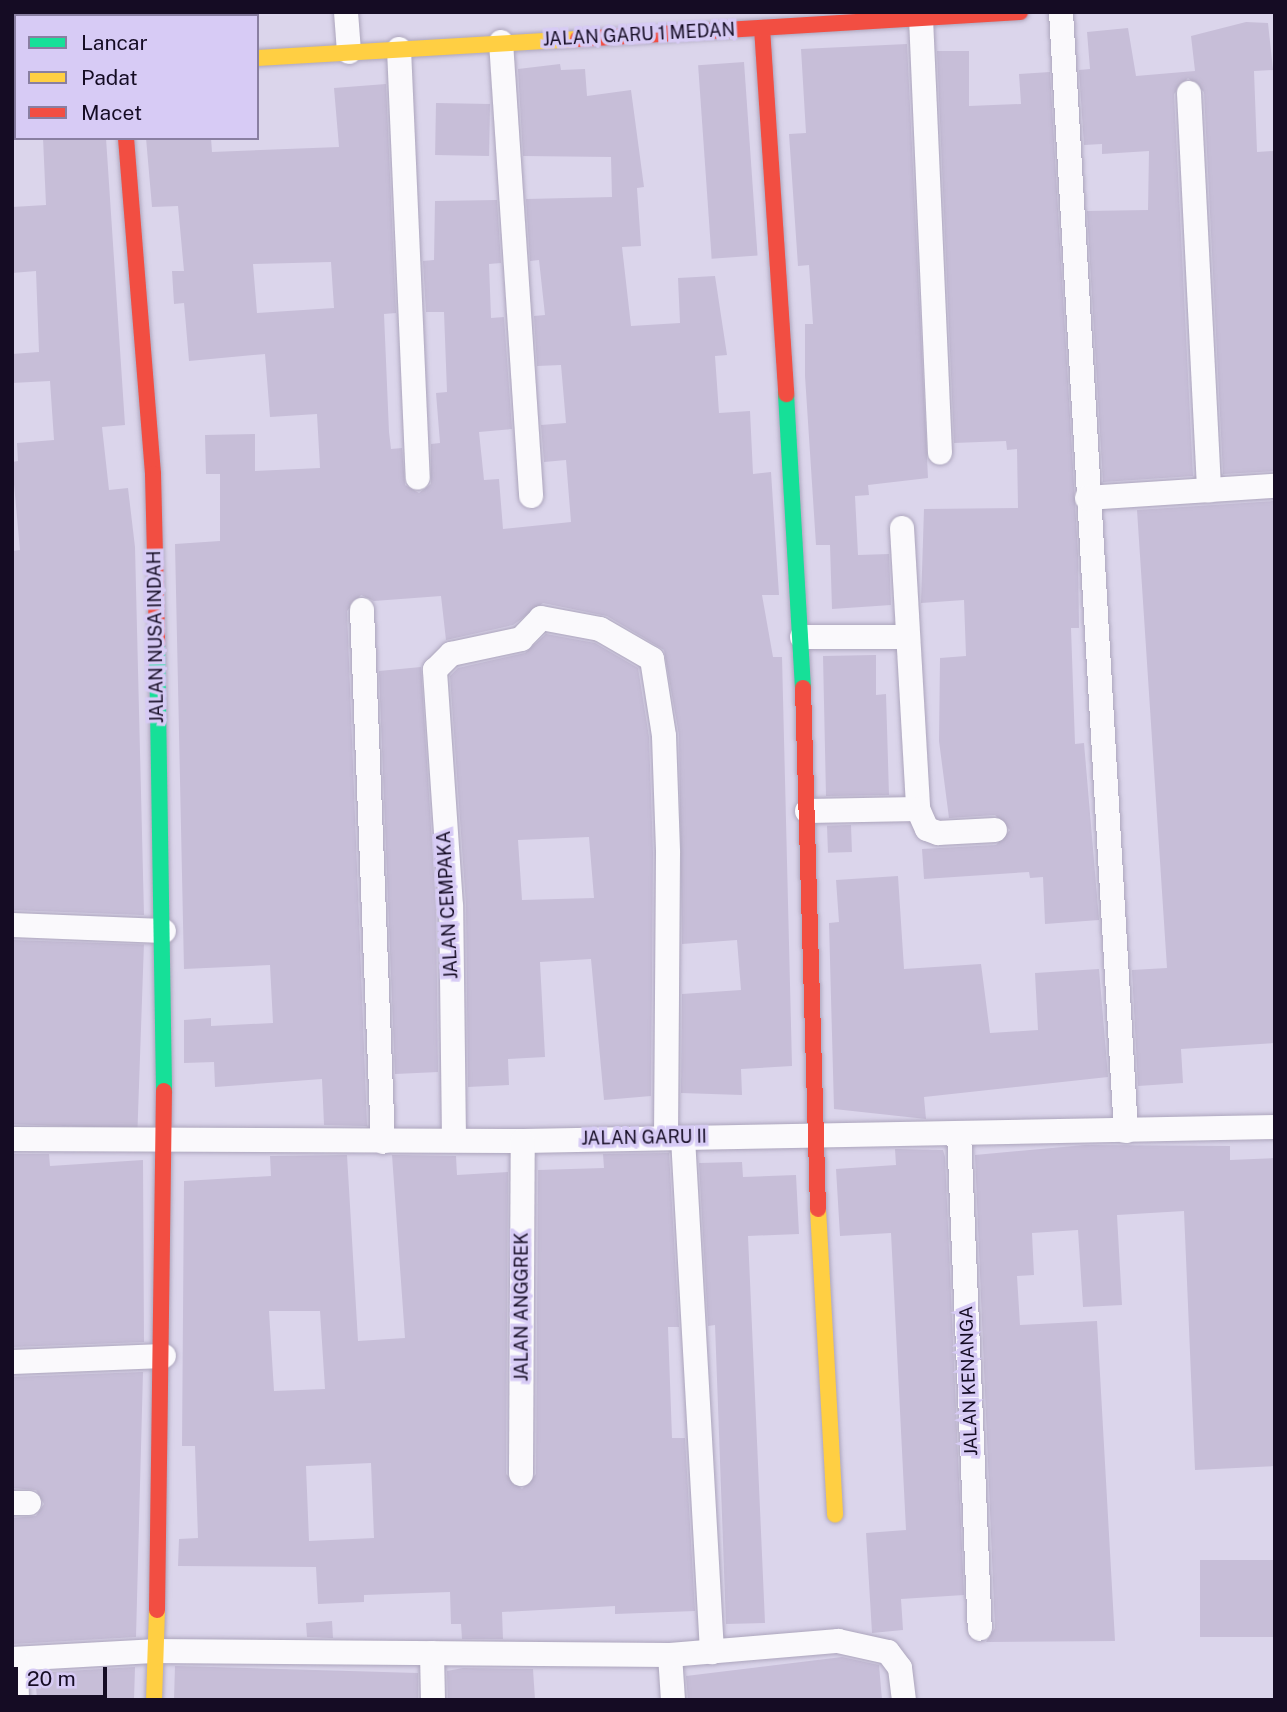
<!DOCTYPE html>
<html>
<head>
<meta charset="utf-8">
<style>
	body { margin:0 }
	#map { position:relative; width:1287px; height:1712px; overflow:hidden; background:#dbd5eb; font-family:"Public Sans",sans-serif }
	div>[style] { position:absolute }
	.building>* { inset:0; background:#c7bed8; transform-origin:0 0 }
	.roads { filter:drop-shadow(0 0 2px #aca5bc) drop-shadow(0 0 2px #aca5bc) }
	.street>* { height:24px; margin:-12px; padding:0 12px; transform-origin:12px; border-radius:12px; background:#faf9fc }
	.fast>* { height:16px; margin:-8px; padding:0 8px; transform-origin:8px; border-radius:8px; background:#16e098 }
	.slow>* { height:16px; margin:-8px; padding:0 8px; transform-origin:8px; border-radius:8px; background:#ffcf43 }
	.jam>* { height:16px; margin:-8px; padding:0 8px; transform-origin:8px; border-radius:8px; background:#f24e42 }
	span { translate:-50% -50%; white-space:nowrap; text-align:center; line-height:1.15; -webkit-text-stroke:7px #d7cbf5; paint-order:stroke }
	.street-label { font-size:18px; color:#150c24 }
	.frame { position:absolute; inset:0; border:14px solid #150c24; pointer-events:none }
	.legend { position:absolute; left:14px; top:14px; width:245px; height:126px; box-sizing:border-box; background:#d7cbf5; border:2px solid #897fa1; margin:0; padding:9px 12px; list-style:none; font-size:21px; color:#150c24 }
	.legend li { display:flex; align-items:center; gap:14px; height:35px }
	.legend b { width:35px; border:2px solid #897fa1 }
	.scale { position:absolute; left:14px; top:1667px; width:93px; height:32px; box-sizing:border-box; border:4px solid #150c24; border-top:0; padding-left:9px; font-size:21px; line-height:24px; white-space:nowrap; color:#150c24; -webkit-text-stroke:5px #d7cbf5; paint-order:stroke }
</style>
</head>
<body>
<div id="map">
	<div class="building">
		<div style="clip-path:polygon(1246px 22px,1268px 23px,1273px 70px,1254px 71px,1257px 152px,1274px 151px,1275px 471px,1223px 474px,1204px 92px,1188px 78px,1174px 94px,1193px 476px,1103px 482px,1087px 211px,1148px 210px,1149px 151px,1102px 154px,1102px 144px,1084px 145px,1079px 70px,1090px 69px,1087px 32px,1128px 28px,1136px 76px,1195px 71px,1191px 36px)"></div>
		<div style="clip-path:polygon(907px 44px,928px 478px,868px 485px,869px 495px,855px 496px,858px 555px,889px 554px,891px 605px,832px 609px,830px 545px,816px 545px,805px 376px,805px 324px,813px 324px,809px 265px,798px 266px,789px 134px,806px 133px,801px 49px)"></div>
		<div style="clip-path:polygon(937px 51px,969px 51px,969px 106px,1021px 104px,1019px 74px,1050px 72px,1078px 555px,1079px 628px,1071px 628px,1075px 744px,1084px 743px,1099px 920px,1045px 924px,1043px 877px,1030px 878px,1029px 872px,924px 879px,922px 849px,996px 845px,1010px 830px,995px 815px,949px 818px,939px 741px,940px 658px,966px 656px,964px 600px,921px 603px,924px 509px,1018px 508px,1017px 449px,1007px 450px,1006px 441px,954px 443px)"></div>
		<div style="left:744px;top:62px;width:194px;height:46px;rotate:86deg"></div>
		<div style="clip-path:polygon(evenodd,560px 64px,561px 70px,585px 69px,587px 96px,631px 90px,644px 187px,637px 188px,641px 246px,622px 247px,631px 326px,680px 323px,678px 278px,715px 276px,727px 355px,715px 356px,719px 413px,750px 411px,753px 474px,771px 472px,779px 595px,762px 595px,773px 657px,782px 657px,792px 1066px,741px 1069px,742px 1095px,681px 1093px,682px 994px,741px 990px,737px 940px,682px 944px,679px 735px,664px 650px,607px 616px,543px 603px,513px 625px,446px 640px,441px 596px,374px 601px,361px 595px,347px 611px,367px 1126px,324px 1125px,322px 1079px,215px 1087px,214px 1062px,184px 1063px,184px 1020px,211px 1018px,211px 1026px,273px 1023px,270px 965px,184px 969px,175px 544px,220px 541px,220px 474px,206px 474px,205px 435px,255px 434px,255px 471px,320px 468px,317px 414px,270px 417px,265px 354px,189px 361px,184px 303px,174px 304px,172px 271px,184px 271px,178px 206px,152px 207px,146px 138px,211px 138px,212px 152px,339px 147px,334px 88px,386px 84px,396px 313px,384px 314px,389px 432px,391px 449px,402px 448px,405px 485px,419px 493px,431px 484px,431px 444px,440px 443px,436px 393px,447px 392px,444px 312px,426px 312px,423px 261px,434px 260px,435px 201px,497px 200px,501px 263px,489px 264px,491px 318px,504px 317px,512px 429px,479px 432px,484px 480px,499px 479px,503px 529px,571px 522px,566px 460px,544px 462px,541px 425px,566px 423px,561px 365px,537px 366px,534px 316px,545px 315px,539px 260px,530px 261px,526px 199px,612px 197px,611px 157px,523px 156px,518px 69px,560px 64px,331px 262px,334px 308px,257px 313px,253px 264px,331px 262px)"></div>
		<div style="left:436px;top:103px;width:54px;height:52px;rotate:1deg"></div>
		<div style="clip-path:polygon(43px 138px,106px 138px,125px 425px,102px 427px,109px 490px,128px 488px,135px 547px,144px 915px,12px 910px,12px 551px,20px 550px,12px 462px,18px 461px,17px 443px,54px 440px,50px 381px,12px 383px,12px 354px,39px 352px,36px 271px,12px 273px,12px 207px,46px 205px)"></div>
		<div style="clip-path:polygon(1275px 501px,1275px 1043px,1181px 1049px,1183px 1083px,1138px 1086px,1132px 970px,1167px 968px,1137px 510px)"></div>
		<div style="clip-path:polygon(evenodd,546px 634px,595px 643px,638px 668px,649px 737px,653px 853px,651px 1096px,604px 1100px,591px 959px,540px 962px,545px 1057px,508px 1059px,509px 1085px,468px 1087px,466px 905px,450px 676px,458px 668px,525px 653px,546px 634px,589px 837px,594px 898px,522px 900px,518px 840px,589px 837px)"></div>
		<div style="clip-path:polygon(876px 655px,876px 695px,886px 694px,889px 795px,826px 796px,823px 656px)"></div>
		<div style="clip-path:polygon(421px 667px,436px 907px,438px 1072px,395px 1074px,379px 671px)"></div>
		<div style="left:851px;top:825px;width:27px;height:24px;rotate:88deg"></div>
		<div style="clip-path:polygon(898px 876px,904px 969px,981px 964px,990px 1033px,1038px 1030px,1035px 973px,1099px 969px,1108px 1077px,924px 1097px,926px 1119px,834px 1109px,829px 923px,839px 922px,836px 880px)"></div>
		<div style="left:12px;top:940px;width:132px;height:184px;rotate:2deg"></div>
		<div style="clip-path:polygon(1085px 1145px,1230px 1146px,1230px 1160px,1275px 1158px,1275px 1466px,1195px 1470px,1184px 1211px,1117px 1215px,1122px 1305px,1083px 1307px,1078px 1230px,1032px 1233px,1034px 1275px,1017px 1276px,1020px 1325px,1097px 1321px,1115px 1641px,986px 1642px,995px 1628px,975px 1155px)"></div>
		<div style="clip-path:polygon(895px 1149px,943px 1150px,945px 1157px,964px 1595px,901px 1599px,903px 1630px,872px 1633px,866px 1533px,906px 1530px,891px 1233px,840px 1236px,836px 1169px,896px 1165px)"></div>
		<div style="clip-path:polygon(evenodd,669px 1153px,679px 1327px,668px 1327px,672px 1438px,685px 1438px,695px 1611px,615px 1614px,615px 1606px,502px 1612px,503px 1639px,462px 1639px,461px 1624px,451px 1624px,450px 1592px,364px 1595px,364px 1602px,318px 1604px,316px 1567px,178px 1566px,179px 1539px,198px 1538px,195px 1446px,182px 1446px,184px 1181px,271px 1176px,270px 1156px,347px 1155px,358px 1341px,405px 1338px,392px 1155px,456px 1156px,457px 1175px,508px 1172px,506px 1474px,522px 1489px,536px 1474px,538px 1170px,604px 1168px,603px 1154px,669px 1153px,269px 1311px,320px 1311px,325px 1389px,274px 1391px,269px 1311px,669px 1153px,371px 1463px,374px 1538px,309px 1541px,306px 1466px,371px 1463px)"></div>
		<div style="clip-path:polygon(12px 1154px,49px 1154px,50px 1166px,143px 1160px,144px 1342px,12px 1347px)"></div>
		<div style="clip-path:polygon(742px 1162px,743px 1177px,796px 1175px,799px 1234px,748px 1236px,765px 1623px,726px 1624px,715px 1325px,708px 1326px,699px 1163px)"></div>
		<div style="clip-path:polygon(143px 1372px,136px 1637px,12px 1644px,12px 1518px,36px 1516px,44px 1504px,36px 1490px,12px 1488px,12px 1377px)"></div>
		<div style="left:1275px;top:1560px;width:77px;height:75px;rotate:90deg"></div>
		<div style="clip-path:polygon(332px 1621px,333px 1638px,307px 1637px,306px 1623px)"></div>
		<div style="clip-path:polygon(842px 1657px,879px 1665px,882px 1700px,688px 1700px,686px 1676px)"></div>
		<div style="clip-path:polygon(175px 1666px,418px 1673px,418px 1700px,174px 1700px)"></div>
		<div style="clip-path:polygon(135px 1667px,134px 1700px,37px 1700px,35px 1673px)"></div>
		<div style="clip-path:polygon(463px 1668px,533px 1669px,535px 1700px,448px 1700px,447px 1671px)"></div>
	</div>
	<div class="roads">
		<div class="street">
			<div style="left:120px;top:12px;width:4px;rotate:90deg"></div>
			<div style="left:346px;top:12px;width:40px;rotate:85.7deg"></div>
			<div style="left:1061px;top:12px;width:1121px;rotate:86.68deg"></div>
			<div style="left:921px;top:18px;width:435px;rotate:87.5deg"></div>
			<div style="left:501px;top:42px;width:455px;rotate:86.2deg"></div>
			<div style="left:399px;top:49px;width:429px;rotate:87.5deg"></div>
			<div style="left:1189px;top:93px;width:398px;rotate:87.1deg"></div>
			<div style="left:1087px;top:498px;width:188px;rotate:-3.7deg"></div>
			<div style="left:902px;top:528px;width:281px;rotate:86.7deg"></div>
			<div style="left:362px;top:610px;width:532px;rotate:87.74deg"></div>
			<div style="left:802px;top:637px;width:106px"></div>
			<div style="left:807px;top:811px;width:111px;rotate:-1deg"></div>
			<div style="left:918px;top:809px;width:22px;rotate:66deg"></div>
			<div style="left:927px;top:829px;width:12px;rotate:20deg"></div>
			<div style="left:938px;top:833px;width:57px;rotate:-3deg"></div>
			<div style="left:12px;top:925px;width:152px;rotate:2.3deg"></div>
			<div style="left:959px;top:1133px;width:496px;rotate:87.6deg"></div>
			<div style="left:683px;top:1138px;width:515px;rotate:86.77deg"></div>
			<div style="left:12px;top:1139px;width:511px;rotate:0.22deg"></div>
			<div style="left:523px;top:1141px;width:752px;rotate:-1.07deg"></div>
			<div style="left:454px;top:1140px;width:234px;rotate:-90.7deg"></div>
			<div style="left:451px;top:906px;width:237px;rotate:-93.9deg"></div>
			<div style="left:435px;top:670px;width:23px;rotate:-45deg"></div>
			<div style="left:451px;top:654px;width:72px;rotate:-12.1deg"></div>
			<div style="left:521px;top:639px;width:29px;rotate:-46deg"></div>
			<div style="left:541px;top:618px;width:60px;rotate:10.6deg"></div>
			<div style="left:600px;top:629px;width:60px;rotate:30deg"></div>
			<div style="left:652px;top:659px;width:78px;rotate:81.1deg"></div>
			<div style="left:664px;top:736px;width:117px;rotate:88deg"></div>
			<div style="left:668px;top:853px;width:285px;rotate:90.4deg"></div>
			<div style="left:12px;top:1362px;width:152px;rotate:-2.3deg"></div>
			<div style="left:521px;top:1474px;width:333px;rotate:-89.7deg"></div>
			<div style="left:12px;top:1503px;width:17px"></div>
			<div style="left:432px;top:1653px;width:47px;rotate:88.8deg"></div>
			<div style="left:670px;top:1655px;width:45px;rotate:86.2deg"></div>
			<div style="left:12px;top:1659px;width:141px;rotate:-3.2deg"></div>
			<div style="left:153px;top:1651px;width:517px;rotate:0.44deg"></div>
			<div style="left:670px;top:1655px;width:169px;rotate:-4.8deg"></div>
			<div style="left:838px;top:1641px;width:51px;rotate:12.4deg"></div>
			<div style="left:888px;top:1652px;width:20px;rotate:53deg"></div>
			<div style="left:900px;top:1668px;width:32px;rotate:83deg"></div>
			<div style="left:16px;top:1659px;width:41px;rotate:88.6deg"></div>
		</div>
		<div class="fast">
			<div style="left:786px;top:394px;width:294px;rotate:86.7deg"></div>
			<div style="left:157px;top:643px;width:448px;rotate:89.1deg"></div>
		</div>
		<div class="slow">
			<div style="left:257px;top:58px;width:322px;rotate:-3.4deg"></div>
			<div style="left:12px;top:71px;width:4px"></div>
			<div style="left:818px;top:1209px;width:306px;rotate:86.8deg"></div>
			<div style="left:154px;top:1700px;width:90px;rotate:-88.1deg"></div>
		</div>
		<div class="jam">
			<div style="left:762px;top:28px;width:367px;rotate:86.2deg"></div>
			<div style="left:578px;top:39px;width:443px;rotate:-3.5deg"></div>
			<div style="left:126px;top:138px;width:337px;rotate:85.4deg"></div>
			<div style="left:153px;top:474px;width:169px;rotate:88.6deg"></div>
			<div style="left:803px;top:688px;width:521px;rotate:88.35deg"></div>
			<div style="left:157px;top:1610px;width:519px;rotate:-89.23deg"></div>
		</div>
	</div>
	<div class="street-label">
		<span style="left:639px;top:35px;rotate:-3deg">JALAN GARU 1 MEDAN</span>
		<span style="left:156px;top:637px;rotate:-91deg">JALAN NUSA INDAH</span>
		<span style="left:448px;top:905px;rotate:-93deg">JALAN CEMPAKA</span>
		<span style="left:644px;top:1138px;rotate:-1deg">JALAN GARU II</span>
		<span style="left:522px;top:1307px;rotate:-90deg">JALAN ANGGREK</span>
		<span style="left:969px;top:1381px;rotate:-92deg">JALAN KENANGA</span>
	</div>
	<div class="frame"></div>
	<ul class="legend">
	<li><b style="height:9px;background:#16e098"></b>Lancar</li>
	<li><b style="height:9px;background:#ffcf43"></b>Padat</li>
	<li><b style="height:9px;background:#f24e42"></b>Macet</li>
	</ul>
	<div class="scale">20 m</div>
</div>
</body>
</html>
